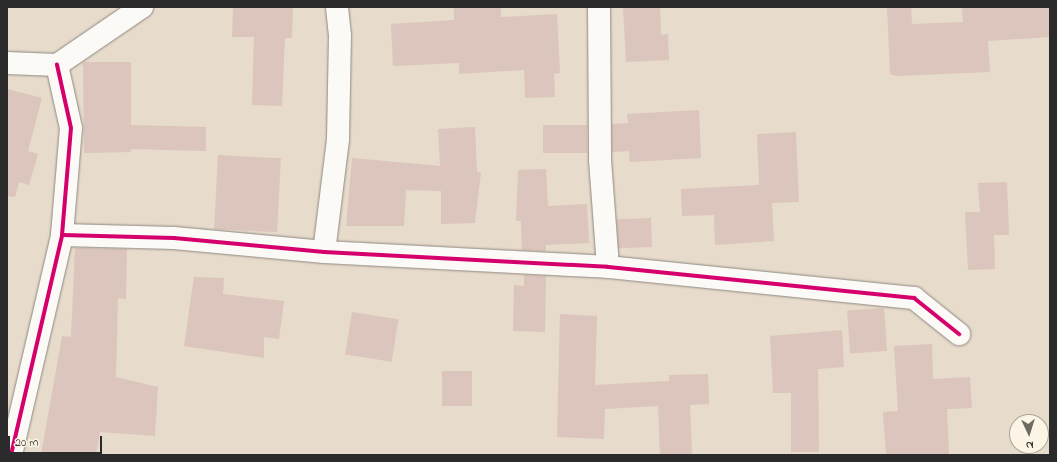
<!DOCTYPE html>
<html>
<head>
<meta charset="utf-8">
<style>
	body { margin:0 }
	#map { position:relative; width:1057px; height:462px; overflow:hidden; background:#e7dbcb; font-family:"Indie Flower",sans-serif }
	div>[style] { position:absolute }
	.building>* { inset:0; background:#dbc5bc; transform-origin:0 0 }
	.roads { filter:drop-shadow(0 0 1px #8e8881) drop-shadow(0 0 1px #8e8881) }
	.minor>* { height:22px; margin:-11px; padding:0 11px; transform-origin:11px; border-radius:11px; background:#fbfaf7 }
	.cycleway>* { height:4px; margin:-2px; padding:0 2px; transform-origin:2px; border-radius:2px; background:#d6006c }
	span { translate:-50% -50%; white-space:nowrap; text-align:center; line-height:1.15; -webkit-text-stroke:4px #fcf5e5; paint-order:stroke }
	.frame { position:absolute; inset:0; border:8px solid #2b2b2b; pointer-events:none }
	.north { position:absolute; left:1009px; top:414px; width:40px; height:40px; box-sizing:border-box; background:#fcf5e5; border:1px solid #a8a49b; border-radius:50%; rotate:176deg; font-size:11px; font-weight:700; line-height:16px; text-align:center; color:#2b2b2b }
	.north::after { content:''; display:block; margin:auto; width:14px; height:18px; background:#6d6963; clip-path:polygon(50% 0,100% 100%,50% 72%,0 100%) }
	.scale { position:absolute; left:8px; top:436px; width:94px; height:18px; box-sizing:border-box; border:2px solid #2b2b2b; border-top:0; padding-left:5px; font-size:12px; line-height:14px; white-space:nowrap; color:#2b2b2b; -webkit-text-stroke:3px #fcf5e5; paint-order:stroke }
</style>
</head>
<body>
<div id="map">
	<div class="building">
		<div style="clip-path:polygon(233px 7px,293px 7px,292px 38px,285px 38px,282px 106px,252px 105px,254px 37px,232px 37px)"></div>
		<div style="clip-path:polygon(454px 7px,501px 7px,501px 17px,557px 14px,560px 73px,554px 74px,555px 97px,525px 98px,524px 70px,459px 74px,459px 63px,393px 66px,391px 24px,454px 20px)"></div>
		<div style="clip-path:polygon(623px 7px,660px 7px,661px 35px,668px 34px,669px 60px,626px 62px)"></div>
		<div style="clip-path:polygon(887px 7px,911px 7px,912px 24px,963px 22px,962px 7px,1050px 7px,1050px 37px,988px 41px,990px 72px,896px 76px,890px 74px)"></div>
		<div style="clip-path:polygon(83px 62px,131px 62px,131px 125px,206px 127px,206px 151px,131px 149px,131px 152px,84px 153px)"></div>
		<div style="clip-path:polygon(7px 89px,42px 98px,28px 151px,38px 154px,29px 185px,19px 182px,15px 197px,7px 196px)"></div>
		<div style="clip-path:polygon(699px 110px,701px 158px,630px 162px,629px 151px,612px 152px,612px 124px,628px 123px,627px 114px)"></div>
		<div style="left:587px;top:125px;width:28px;height:44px;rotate:90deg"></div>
		<div style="clip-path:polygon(475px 127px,477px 172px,481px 172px,475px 223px,441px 224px,441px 191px,406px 190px,404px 226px,346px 226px,352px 158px,440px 166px,438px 129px)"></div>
		<div style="clip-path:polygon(796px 132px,799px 202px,772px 203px,774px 241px,715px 245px,714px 215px,682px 216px,681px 189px,759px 185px,757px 134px)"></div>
		<div style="left:218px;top:155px;width:63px;height:74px;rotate:3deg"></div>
		<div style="clip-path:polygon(546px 169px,548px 206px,587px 204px,589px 243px,546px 245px,546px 251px,522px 250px,521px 221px,516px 221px,518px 170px)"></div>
		<div style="clip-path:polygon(1007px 182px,1009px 235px,994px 235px,995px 269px,968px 270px,965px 212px,980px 212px,978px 183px)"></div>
		<div style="left:651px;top:218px;width:29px;height:34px;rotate:88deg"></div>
		<div style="clip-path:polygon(75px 248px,127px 249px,126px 299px,118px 298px,116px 377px,158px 387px,155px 436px,100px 432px,96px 455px,41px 455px,62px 336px,71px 337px)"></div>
		<div style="clip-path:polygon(524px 275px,546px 276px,545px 332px,513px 331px,514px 285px,524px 286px)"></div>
		<div style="clip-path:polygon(194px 277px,224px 278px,223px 294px,284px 301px,279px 339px,264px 337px,264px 358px,184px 346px)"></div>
		<div style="left:884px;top:308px;width:43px;height:37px;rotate:86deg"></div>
		<div style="left:352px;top:312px;width:47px;height:43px;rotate:9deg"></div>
		<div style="clip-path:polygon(560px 314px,597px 316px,595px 385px,669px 381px,669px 375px,708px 374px,709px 404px,690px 405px,692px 455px,660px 455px,658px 406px,605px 409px,604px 439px,557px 437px)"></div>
		<div style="clip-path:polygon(842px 330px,844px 367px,818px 369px,819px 452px,791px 452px,791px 393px,773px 393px,770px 336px)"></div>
		<div style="clip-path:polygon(932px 344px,933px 379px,970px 377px,972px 408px,947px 409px,949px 455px,886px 455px,883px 412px,898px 411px,894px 346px)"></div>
		<div style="left:442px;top:371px;width:30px;height:35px"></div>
	</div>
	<div class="roads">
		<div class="minor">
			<div style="left:599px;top:7px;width:153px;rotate:89.6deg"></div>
			<div style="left:600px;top:160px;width:107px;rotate:85.7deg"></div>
			<div style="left:7px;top:63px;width:50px;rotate:2.3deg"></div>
			<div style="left:57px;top:65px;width:103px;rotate:-34.3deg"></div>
			<div style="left:62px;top:235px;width:112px;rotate:1.5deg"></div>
			<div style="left:174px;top:238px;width:151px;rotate:5.3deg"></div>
			<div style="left:324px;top:252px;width:284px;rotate:3deg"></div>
			<div style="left:608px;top:267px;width:308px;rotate:5.8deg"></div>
			<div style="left:914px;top:298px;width:58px;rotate:38.7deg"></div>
			<div style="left:324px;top:252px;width:114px;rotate:-82.9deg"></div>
			<div style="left:338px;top:139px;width:103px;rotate:-88.9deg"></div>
			<div style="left:340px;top:36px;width:29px;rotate:-96deg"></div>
			<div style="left:11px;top:455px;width:226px;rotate:-76.9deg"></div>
			<div style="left:62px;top:235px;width:107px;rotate:-85.2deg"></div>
			<div style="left:71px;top:128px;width:65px;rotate:-102.5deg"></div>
		</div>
	</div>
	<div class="cycleway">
		<div style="left:62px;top:235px;width:112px;rotate:1.5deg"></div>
		<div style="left:174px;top:238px;width:151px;rotate:5.3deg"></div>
		<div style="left:324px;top:252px;width:284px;rotate:3deg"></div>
		<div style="left:608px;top:267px;width:308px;rotate:5.8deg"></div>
		<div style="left:914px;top:298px;width:58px;rotate:38.7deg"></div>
		<div style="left:11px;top:455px;width:226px;rotate:-76.9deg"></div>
		<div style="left:62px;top:235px;width:107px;rotate:-85.2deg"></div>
		<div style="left:71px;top:128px;width:65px;rotate:-102.5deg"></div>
	</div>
	<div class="frame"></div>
	<div class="north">N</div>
	<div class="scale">20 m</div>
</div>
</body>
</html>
